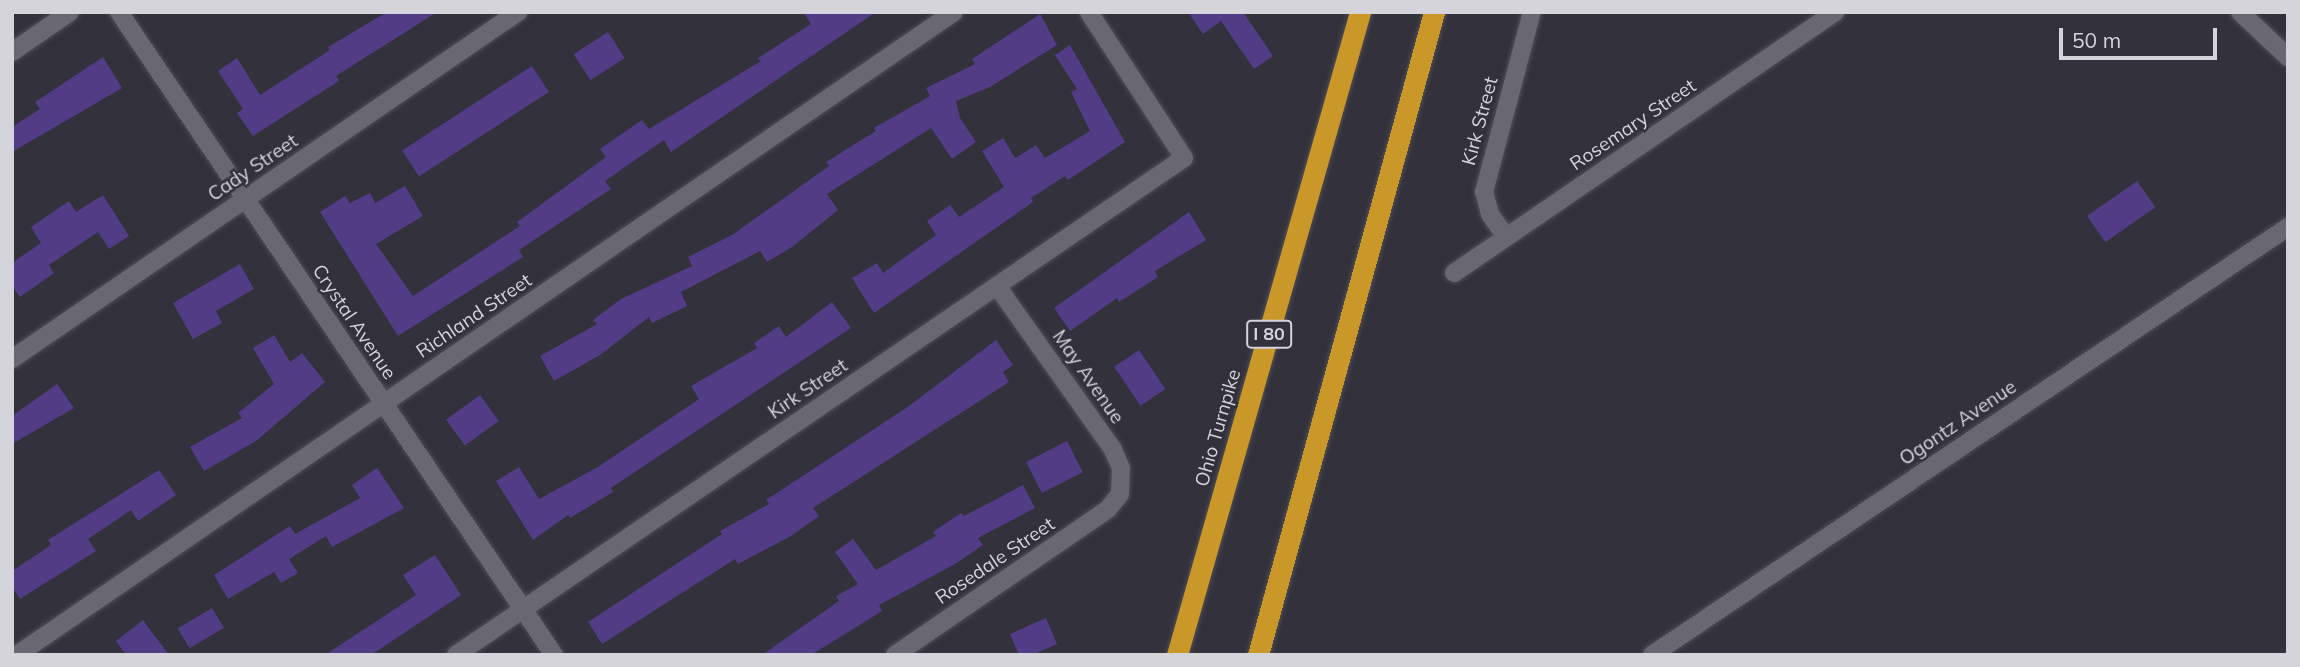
<!DOCTYPE html>
<html>
<head>
<meta charset="utf-8">
<style>
	body { margin:0 }
	#map { position:relative; width:2300px; height:667px; overflow:hidden; background:#33313b; font-family:Mulish,sans-serif }
	div>[style] { position:absolute }
	.building>* { inset:0; background:#523c86; transform-origin:0 0 }
	.roads { filter:drop-shadow(0 0 2px #4f4d56) drop-shadow(0 0 2px #4f4d56) }
	.minor>* { height:18px; margin:-9px; padding:0 9px; transform-origin:9px; border-radius:9px; background:#696772 }
	.highway>* { height:21px; margin:-10.5px; padding:0 10.5px; transform-origin:10.5px; border-radius:10.5px; background:#ca9729 }
	span { translate:-50% -50%; white-space:nowrap; text-align:center; line-height:1.15; -webkit-text-stroke:5px #33313b; paint-order:stroke }
	.shield-label span { padding:2px 5px; background:#33313b; border:2px solid; border-radius:5px; -webkit-text-stroke-width:0 }
	.shield-label { font-size:18px; color:#d5d4db; font-weight:700 }
	.street-label { font-size:19px; color:#d5d4db }
	.frame { position:absolute; inset:0; border:14px solid #d5d4db; pointer-events:none }
	.scale { position:absolute; left:2059px; top:28px; width:158px; height:32px; box-sizing:border-box; border:4px solid #d5d4db; border-top:0; padding-left:9px; font-size:21px; line-height:24px; white-space:nowrap; color:#d5d4db; -webkit-text-stroke:5px #33313b; paint-order:stroke }
</style>
</head>
<body>
<div id="map">
	<div class="building">
		<div style="clip-path:polygon(387px 12px,437px 12px,336px 76px,339px 81px,253px 136px,237px 113px,243px 109px,218px 71px,237px 58px,260px 95px,330px 50px,328px 47px)"></div>
		<div style="clip-path:polygon(803px 12px,876px 12px,671px 152px,664px 140px,605px 181px,611px 189px,519px 250px,523px 257px,398px 336px,320px 212px,345px 196px,350px 203px,370px 193px,375px 203px,405px 186px,423px 216px,376px 244px,413px 296px,520px 226px,517px 222px,606px 157px,600px 149px,642px 120px,649px 129px,761px 61px,758px 58px,811px 24px)"></div>
		<div style="clip-path:polygon(1188px 12px,1243px 12px,1273px 56px,1254px 69px,1221px 21px,1203px 34px)"></div>
		<div style="clip-path:polygon(1040px 14px,1057px 45px,990px 87px,956px 101px,960px 118px,976px 142px,952px 159px,931px 128px,827px 194px,838px 210px,792px 247px,767px 262px,760px 251px,681px 292px,687px 306px,652px 323px,649px 317px,600px 355px,554px 381px,540px 356px,597px 324px,593px 320px,621px 299px,692px 266px,688px 257px,732px 235px,829px 166px,826px 162px,876px 131px,874px 128px,930px 96px,926px 88px,975px 64px,972px 59px)"></div>
		<div style="left:608px;top:32px;width:31px;height:41px;rotate:57deg"></div>
		<div style="clip-path:polygon(1070px 45px,1125px 142px,1068px 180px,1065px 176px,1031px 198px,1033px 202px,874px 313px,852px 278px,877px 263px,883px 273px,936px 235px,927px 221px,950px 205px,959px 217px,1004px 187px,982px 151px,1003px 138px,1015px 158px,1036px 145px,1045px 158px,1090px 131px,1071px 92px,1077px 89px,1055px 55px)"></div>
		<div style="clip-path:polygon(103px 57px,122px 88px,12px 152px,12px 127px,40px 109px,35px 102px)"></div>
		<div style="left:532px;top:66px;width:31px;height:155px;rotate:57deg"></div>
		<div style="left:2137px;top:181px;width:32px;height:61px;rotate:55deg"></div>
		<div style="clip-path:polygon(103px 195px,129px 236px,109px 249px,98px 232px,49px 265px,54px 273px,20px 297px,12px 286px,12px 263px,41px 243px,31px 227px,69px 201px,76px 212px)"></div>
		<div style="clip-path:polygon(1189px 212px,1206px 240px,1155px 271px,1158px 277px,1119px 302px,1117px 298px,1070px 331px,1054px 308px)"></div>
		<div style="clip-path:polygon(240px 264px,254px 289px,216px 311px,222px 323px,193px 339px,173px 303px)"></div>
		<div style="clip-path:polygon(832px 302px,851px 328px,611px 488px,613px 492px,570px 518px,568px 515px,533px 540px,496px 481px,519px 467px,539px 499px,598px 467px,699px 399px,691px 386px,757px 348px,754px 343px,779px 326px,786px 337px)"></div>
		<div style="clip-path:polygon(274px 335px,290px 362px,302px 353px,325px 382px,256px 441px,204px 471px,190px 447px,242px 418px,238px 413px,274px 384px,253px 348px)"></div>
		<div style="clip-path:polygon(996px 340px,1013px 365px,1003px 372px,1009px 382px,813px 508px,819px 516px,791px 536px,738px 564px,735px 559px,602px 644px,588px 622px,722px 534px,720px 531px,769px 504px,766px 500px,909px 406px)"></div>
		<div style="left:1139px;top:350px;width:47px;height:30px;rotate:56deg"></div>
		<div style="clip-path:polygon(57px 384px,74px 408px,12px 444px,12px 416px)"></div>
		<div style="left:480px;top:395px;width:32px;height:42px;rotate:54deg"></div>
		<div style="left:1067px;top:441px;width:35px;height:46px;rotate:63deg"></div>
		<div style="clip-path:polygon(377px 468px,404px 508px,332px 547px,326px 536px,289px 559px,298px 573px,281px 583px,274px 572px,228px 599px,214px 575px,290px 526px,295px 534px,360px 498px,352px 485px)"></div>
		<div style="clip-path:polygon(159px 470px,176px 495px,138px 521px,131px 510px,88px 539px,96px 551px,20px 599px,12px 587px,12px 571px,51px 545px,48px 540px)"></div>
		<div style="clip-path:polygon(1023px 485px,1035px 508px,978px 538px,983px 545px,955px 564px,879px 605px,882px 611px,811px 655px,762px 655px,839px 601px,836px 596px,858px 584px,835px 552px,853px 539px,876px 570px,936px 536px,933px 532px,961px 513px,964px 516px)"></div>
		<div style="clip-path:polygon(435px 555px,461px 595px,371px 655px,325px 655px,416px 595px,403px 575px)"></div>
		<div style="left:212px;top:608px;width:23px;height:40px;rotate:59deg"></div>
		<div style="clip-path:polygon(1046px 618px,1057px 644px,1032px 655px,1019px 655px,1010px 634px)"></div>
		<div style="clip-path:polygon(143px 620px,169px 655px,126px 655px,116px 641px)"></div>
	</div>
	<div class="roads">
		<div class="minor">
			<div style="left:119px;top:12px;width:776px;rotate:55.92deg"></div>
			<div style="left:2240px;top:12px;width:66px;rotate:43.2deg"></div>
			<div style="left:12px;top:52px;width:70px;rotate:-34.6deg"></div>
			<div style="left:1506px;top:237px;width:28px;rotate:-125deg"></div>
			<div style="left:1490px;top:214px;width:23px;rotate:-105deg"></div>
			<div style="left:1484px;top:192px;width:186px;rotate:-75.1deg"></div>
			<div style="left:1454px;top:273px;width:462px;rotate:-34.4deg"></div>
			<div style="left:12px;top:359px;width:614px;rotate:-34.44deg"></div>
			<div style="left:17px;top:655px;width:1136px;rotate:-34.46deg"></div>
			<div style="left:456px;top:655px;width:881px;rotate:-34.32deg"></div>
			<div style="left:1184px;top:158px;width:174px;rotate:-123.1deg"></div>
			<div style="left:895px;top:655px;width:258px;rotate:-34.4deg"></div>
			<div style="left:1108px;top:509px;width:19px;rotate:-51deg"></div>
			<div style="left:1120px;top:494px;width:26px;rotate:-88deg"></div>
			<div style="left:1121px;top:468px;width:22px;rotate:-114deg"></div>
			<div style="left:1112px;top:448px;width:199px;rotate:-125.4deg"></div>
			<div style="left:1652px;top:655px;width:767px;rotate:-33.94deg"></div>
		</div>
		<div class="highway">
			<div style="left:1177px;top:655px;width:669px;rotate:-74.11deg"></div>
			<div style="left:1258px;top:655px;width:667px;rotate:-74.69deg"></div>
		</div>
	</div>
	<div class="shield-label">
		<span style="left:1269px;top:334px">I 80</span>
	</div>
	<div class="street-label">
		<span style="left:1480px;top:121px;rotate:-75deg">Kirk Street</span>
		<span style="left:1633px;top:125px;rotate:-34deg">Rosemary Street</span>
		<span style="left:253px;top:168px;rotate:-34deg">Cady Street</span>
		<span style="left:474px;top:316px;rotate:-34deg">Richland Street</span>
		<span style="left:354px;top:322px;rotate:56deg">Crystal Avenue</span>
		<span style="left:1088px;top:377px;rotate:55deg">May Avenue</span>
		<span style="left:808px;top:389px;rotate:-34deg">Kirk Street</span>
		<span style="left:1958px;top:423px;rotate:-34deg">Ogontz Avenue</span>
		<span style="left:1218px;top:428px;rotate:-74deg">Ohio Turnpike</span>
		<span style="left:995px;top:561px;rotate:-34deg">Rosedale Street</span>
	</div>
	<div class="frame"></div>
	<div class="scale">50 m</div>
</div>
</body>
</html>
